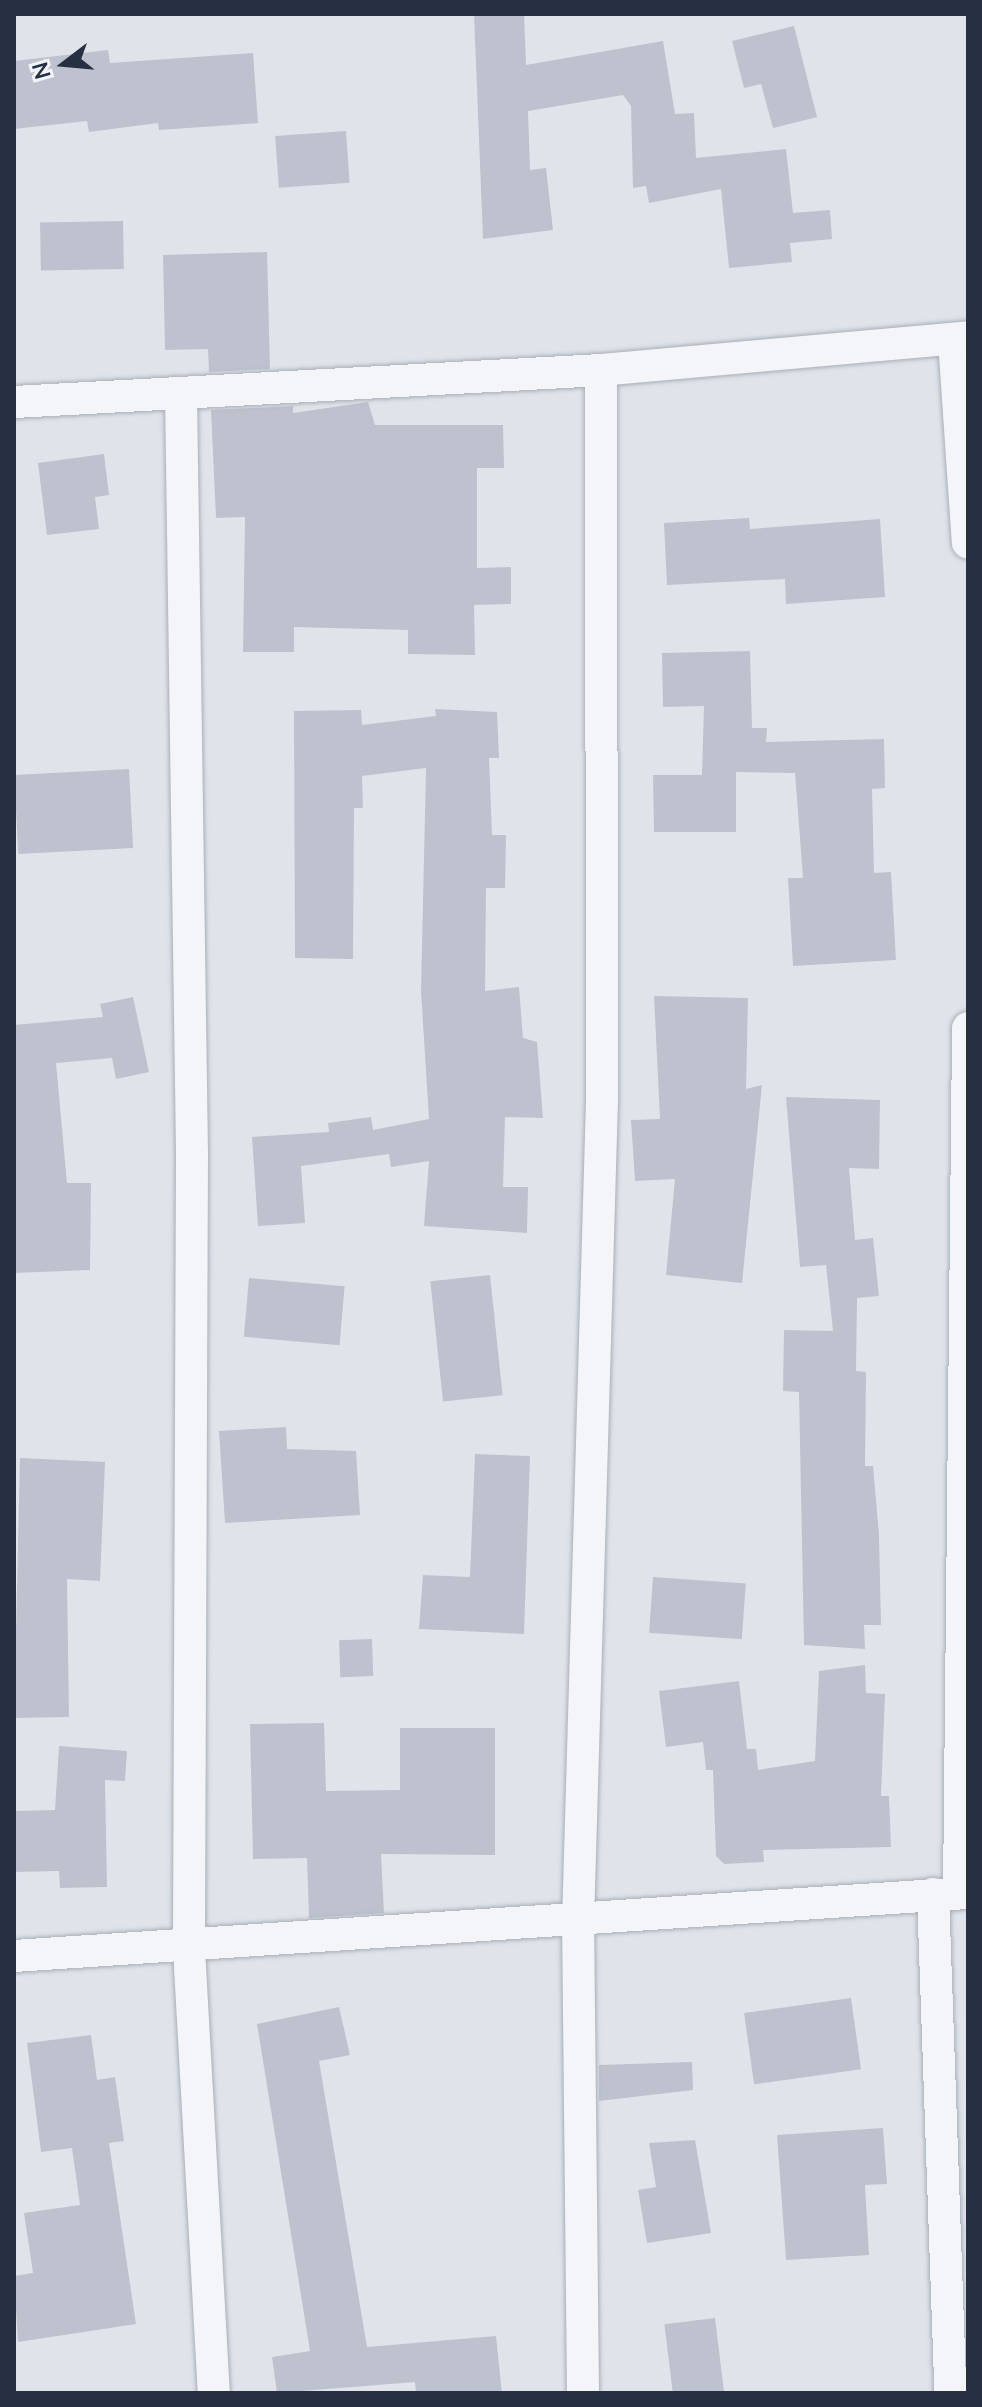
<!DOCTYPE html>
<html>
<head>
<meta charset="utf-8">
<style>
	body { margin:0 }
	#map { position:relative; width:982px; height:2407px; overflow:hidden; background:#e0e4ea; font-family:Mulish,sans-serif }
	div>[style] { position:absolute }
	.building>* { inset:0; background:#bdc2ce; transform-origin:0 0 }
	.roads { filter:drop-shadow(0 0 2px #a8aeb8) drop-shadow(0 0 2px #a8aeb8) }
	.street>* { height:32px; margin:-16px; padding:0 16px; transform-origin:16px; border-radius:16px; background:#f4f5f8 }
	span { translate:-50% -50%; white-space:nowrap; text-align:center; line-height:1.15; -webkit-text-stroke:6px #f0f3f8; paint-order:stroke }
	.frame { position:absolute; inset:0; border:16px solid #272f43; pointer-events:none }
	.north { position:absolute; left:24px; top:24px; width:80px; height:80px; -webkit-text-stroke:6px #f0f3f8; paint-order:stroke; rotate:254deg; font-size:22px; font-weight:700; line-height:32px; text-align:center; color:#272f43 }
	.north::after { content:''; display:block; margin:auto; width:28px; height:36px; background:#272f43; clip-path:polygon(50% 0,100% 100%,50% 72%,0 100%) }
</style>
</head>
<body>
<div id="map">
	<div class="building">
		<div style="clip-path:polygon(474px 14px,524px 14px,526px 65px,663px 41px,675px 114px,694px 113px,696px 158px,786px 149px,793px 213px,830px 210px,832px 239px,790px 243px,792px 262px,729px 268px,721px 189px,649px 203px,646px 186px,633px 188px,631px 106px,623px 95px,528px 111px,530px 170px,546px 168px,553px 230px,483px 239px)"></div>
		<div style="clip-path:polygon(794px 26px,817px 117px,773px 128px,761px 84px,744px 88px,732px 41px)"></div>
		<div style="clip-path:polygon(108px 50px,110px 63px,253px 53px,258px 123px,159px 130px,158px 123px,89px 132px,87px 121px,14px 129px,14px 61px)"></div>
		<div style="left:346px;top:131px;width:52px;height:71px;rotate:86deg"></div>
		<div style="left:123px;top:221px;width:48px;height:83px;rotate:89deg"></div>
		<div style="clip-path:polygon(267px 252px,270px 369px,209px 372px,208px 349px,165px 350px,163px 255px)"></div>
		<div style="clip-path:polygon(368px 402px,375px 425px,503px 425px,504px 468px,477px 468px,477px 568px,511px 567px,511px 604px,474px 605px,475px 655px,408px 654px,408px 630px,294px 627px,294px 652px,243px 652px,245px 517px,216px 518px,211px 410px,293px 406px,293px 413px)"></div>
		<div style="clip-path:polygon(104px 454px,109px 495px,95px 497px,99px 529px,47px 535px,38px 463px)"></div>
		<div style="clip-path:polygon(749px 518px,750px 529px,880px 519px,885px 597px,786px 604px,785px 579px,667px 585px,664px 523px)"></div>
		<div style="clip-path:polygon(750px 651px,752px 728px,767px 728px,766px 742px,884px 739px,885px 788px,872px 789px,874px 873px,891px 872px,896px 960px,793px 966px,788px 878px,803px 878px,795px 773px,736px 772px,736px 832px,654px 832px,653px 775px,702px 775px,704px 706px,663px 707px,662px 653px)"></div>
		<div style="clip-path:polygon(435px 709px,497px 712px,499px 758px,489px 758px,492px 835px,506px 835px,505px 888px,486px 888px,485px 991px,519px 987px,523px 1038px,537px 1042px,543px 1118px,505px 1117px,503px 1187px,528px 1187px,527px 1233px,424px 1226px,429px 1161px,391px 1167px,389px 1154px,301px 1166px,305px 1223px,258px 1226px,252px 1137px,329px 1132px,328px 1123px,371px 1117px,373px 1130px,429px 1119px,421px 991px,426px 768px,362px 776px,363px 808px,354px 808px,353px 959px,295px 958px,294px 711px,361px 710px,362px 725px,436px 716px)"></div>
		<div style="left:129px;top:769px;width:79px;height:115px;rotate:87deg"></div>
		<div style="clip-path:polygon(654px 996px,748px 998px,746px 1089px,762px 1085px,742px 1283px,666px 1275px,675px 1179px,635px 1181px,631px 1120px,660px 1119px)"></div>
		<div style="clip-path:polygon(133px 997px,149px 1072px,116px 1079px,112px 1058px,56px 1063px,67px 1183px,91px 1183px,90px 1270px,14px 1273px,14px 1025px,103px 1017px,100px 1004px)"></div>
		<div style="clip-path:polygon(786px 1097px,880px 1100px,879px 1169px,849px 1168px,855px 1240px,873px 1238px,879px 1296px,857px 1298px,856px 1371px,866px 1372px,865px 1466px,873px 1466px,879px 1535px,881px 1625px,864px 1625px,865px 1649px,804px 1645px,799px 1392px,783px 1391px,784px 1330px,833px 1331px,826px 1265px,800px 1267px)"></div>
		<div style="left:490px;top:1275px;width:121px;height:60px;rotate:84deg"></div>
		<div style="left:249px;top:1278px;width:96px;height:59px;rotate:5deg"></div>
		<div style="clip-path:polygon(286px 1427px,287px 1449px,356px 1451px,360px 1515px,225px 1523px,219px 1431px)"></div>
		<div style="clip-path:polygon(475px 1454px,530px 1456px,524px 1634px,419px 1629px,423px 1575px,470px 1577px)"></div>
		<div style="clip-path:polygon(20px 1458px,105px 1462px,100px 1581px,67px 1579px,69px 1717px,14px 1718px)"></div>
		<div style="left:653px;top:1577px;width:93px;height:56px;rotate:4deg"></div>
		<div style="left:372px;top:1639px;width:37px;height:33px;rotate:88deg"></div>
		<div style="clip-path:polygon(865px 1665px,866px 1693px,885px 1694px,881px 1796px,889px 1796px,891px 1847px,763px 1850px,764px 1862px,724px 1864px,716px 1856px,713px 1770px,706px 1770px,703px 1742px,666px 1747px,659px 1691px,739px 1681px,747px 1749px,756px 1749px,758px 1770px,815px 1761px,819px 1671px)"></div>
		<div style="clip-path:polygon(324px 1723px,326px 1791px,400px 1790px,400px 1728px,495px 1728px,495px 1855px,381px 1854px,384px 1913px,309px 1918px,307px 1858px,253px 1859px,250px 1724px)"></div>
		<div style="clip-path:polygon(59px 1746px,127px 1751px,125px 1781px,105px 1780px,107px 1887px,60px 1888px,59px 1871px,14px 1872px,14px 1811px,55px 1810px)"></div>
		<div style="left:851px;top:1998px;width:72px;height:108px;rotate:82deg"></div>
		<div style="clip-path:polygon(339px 2007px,350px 2055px,319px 2061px,367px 2347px,496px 2336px,502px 2393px,416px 2393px,415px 2382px,277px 2393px,272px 2357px,310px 2351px,257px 2024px)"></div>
		<div style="clip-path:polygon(91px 2035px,97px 2080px,115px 2077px,124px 2141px,109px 2143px,136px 2324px,18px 2342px,14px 2276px,33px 2273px,24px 2213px,80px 2205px,72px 2148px,41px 2152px,27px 2043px)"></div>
		<div style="clip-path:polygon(692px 2062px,693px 2090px,599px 2101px,599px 2065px)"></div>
		<div style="clip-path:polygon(883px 2128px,887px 2184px,865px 2185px,869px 2255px,786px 2260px,777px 2135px)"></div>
		<div style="clip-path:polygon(695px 2140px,711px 2233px,647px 2243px,638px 2190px,656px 2187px,649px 2143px)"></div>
		<div style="left:715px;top:2318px;width:76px;height:51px;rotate:83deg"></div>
	</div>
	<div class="roads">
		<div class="street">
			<div style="left:954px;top:340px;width:203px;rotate:86.1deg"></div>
			<div style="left:181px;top:394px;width:759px;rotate:89.17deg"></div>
			<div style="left:192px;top:1153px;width:796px;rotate:90.22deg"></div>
			<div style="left:189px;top:1949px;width:445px;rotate:86.8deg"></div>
			<div style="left:14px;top:402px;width:588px;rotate:-3.12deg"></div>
			<div style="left:601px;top:370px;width:368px;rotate:-5.1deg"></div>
			<div style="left:959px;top:1893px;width:865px;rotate:-89.4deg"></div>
			<div style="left:933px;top:1894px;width:499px;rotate:88deg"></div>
			<div style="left:14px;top:1956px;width:956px;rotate:-3.78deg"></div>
			<div style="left:583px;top:2393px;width:470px;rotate:-90.6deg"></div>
			<div style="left:578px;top:1923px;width:822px;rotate:-88.33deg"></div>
			<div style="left:602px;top:1101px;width:731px;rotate:-90.08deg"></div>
		</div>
	</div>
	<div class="frame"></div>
	<div class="north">N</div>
</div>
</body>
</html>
